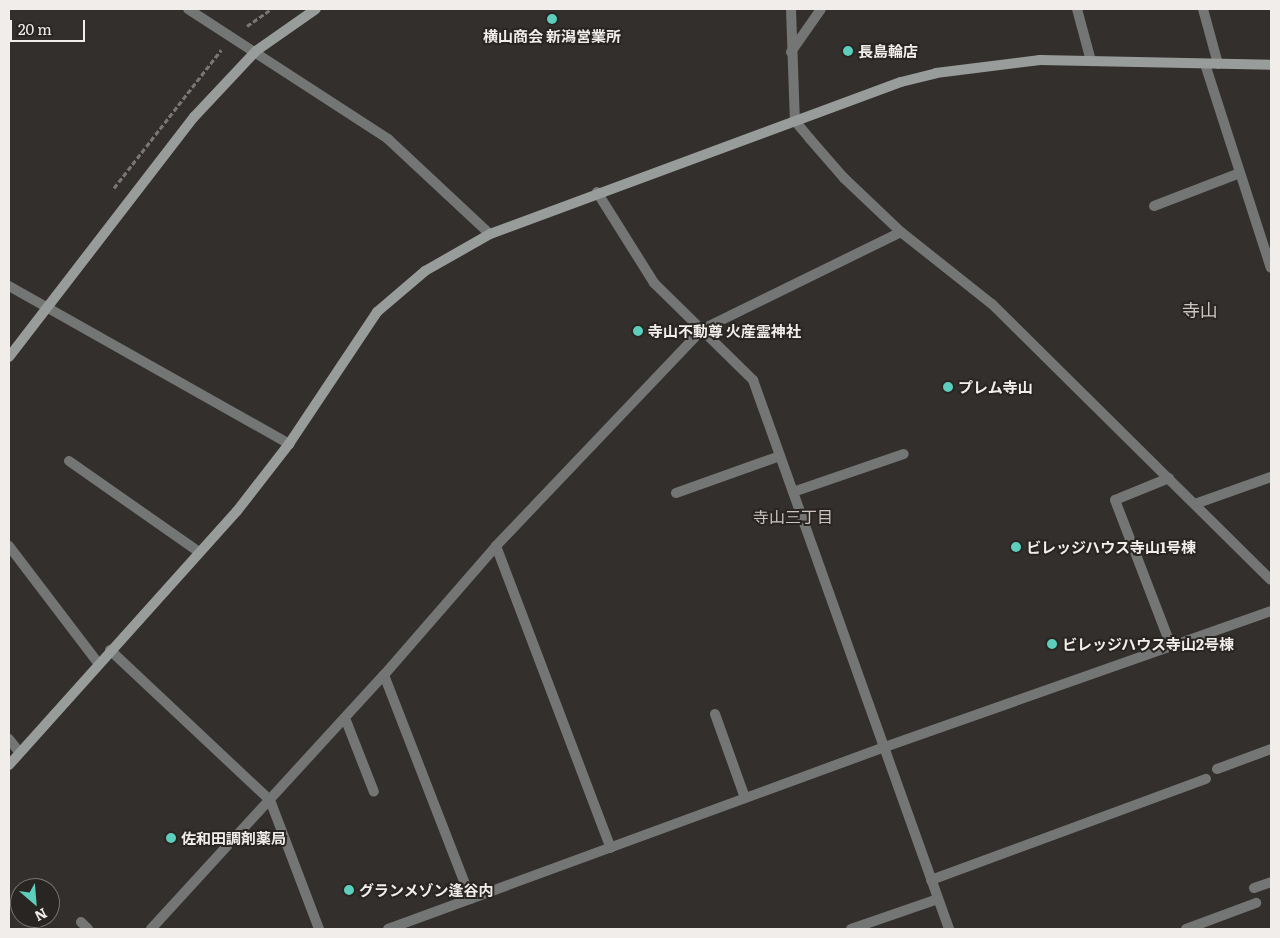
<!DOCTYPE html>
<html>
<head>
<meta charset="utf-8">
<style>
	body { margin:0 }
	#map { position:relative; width:1280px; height:938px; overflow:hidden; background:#332f2c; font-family:Literata,"Noto Sans JP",serif }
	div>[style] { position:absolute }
	.path>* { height:3px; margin-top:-1.5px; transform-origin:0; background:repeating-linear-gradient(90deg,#7a7674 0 5px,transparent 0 7.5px) }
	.lane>* { height:10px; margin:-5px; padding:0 5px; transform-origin:5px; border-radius:5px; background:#737675 }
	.street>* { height:10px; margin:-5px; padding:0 5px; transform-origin:5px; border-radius:5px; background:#737675 }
	.secondary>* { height:10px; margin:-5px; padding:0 5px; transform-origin:5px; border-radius:5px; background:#989d9c }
	.dots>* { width:14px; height:14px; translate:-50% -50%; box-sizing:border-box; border:2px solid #292522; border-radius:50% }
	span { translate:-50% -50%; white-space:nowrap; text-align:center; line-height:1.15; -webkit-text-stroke:4px #292522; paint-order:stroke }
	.poi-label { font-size:15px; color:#f0edeb; font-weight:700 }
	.left { translate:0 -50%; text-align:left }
	.neighbourhood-label { font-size:16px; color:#cbc5c2 }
	.quarter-label { font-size:18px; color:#cbc5c2 }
	.frame { position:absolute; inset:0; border:10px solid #f0edeb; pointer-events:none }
	.north { position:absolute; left:10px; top:878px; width:50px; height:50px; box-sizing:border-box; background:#292522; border:1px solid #797572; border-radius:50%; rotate:153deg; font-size:14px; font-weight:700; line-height:20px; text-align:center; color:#f0edeb }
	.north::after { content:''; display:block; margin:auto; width:18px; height:22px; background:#5ccebb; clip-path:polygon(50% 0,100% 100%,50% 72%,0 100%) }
	.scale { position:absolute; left:10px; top:20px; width:75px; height:22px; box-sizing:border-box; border:2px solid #f0edeb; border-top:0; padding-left:6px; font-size:15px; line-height:18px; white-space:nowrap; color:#f0edeb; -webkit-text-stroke:4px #292522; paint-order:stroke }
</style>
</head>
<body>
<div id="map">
	<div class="path">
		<div style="left:247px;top:26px;width:29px;rotate:-35deg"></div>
		<div style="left:114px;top:188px;width:175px;rotate:-52.2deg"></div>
	</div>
	<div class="lane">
		<div style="left:69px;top:461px;width:159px;rotate:35deg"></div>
		<div style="left:1169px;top:478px;width:58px;rotate:157.8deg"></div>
		<div style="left:1115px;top:500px;width:156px;rotate:69deg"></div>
		<div style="left:1195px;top:504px;width:81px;rotate:-19.6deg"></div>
	</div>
	<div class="street">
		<div style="left:188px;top:9px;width:239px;rotate:33deg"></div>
		<div style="left:388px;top:139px;width:139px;rotate:43deg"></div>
		<div style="left:791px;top:9px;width:112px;rotate:88deg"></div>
		<div style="left:795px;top:121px;width:23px;rotate:50deg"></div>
		<div style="left:810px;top:139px;width:52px;rotate:48.9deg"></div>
		<div style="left:844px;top:178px;width:79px;rotate:43.5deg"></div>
		<div style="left:901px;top:232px;width:116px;rotate:38.4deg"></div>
		<div style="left:992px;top:304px;width:392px;rotate:44.7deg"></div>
		<div style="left:1077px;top:9px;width:54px;rotate:74.9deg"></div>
		<div style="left:1203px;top:9px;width:57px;rotate:74.7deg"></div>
		<div style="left:791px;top:52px;width:52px;rotate:-55.1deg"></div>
		<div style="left:1205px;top:64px;width:214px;rotate:72.1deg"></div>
		<div style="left:597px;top:192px;width:107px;rotate:57.9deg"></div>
		<div style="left:654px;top:283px;width:139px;rotate:44.4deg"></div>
		<div style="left:753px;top:380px;width:583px;rotate:70.35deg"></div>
		<div style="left:1154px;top:206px;width:92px;rotate:-21deg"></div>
		<div style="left:9px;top:286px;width:322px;rotate:29.4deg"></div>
		<div style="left:793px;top:492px;width:117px;rotate:-18.9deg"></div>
		<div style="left:676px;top:493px;width:110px;rotate:-19.6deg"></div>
		<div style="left:9px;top:546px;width:147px;rotate:52.7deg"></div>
		<div style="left:496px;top:546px;width:323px;rotate:69.2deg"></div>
		<div style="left:110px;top:650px;width:219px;rotate:43.2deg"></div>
		<div style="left:270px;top:800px;width:138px;rotate:69.2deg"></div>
		<div style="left:384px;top:675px;width:240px;rotate:68.8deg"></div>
		<div style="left:715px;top:714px;width:89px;rotate:70.3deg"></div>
		<div style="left:345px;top:718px;width:79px;rotate:68.6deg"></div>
		<div style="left:9px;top:739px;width:16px;rotate:52deg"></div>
		<div style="left:1217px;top:769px;width:58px;rotate:-20.3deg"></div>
		<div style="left:931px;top:880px;width:293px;rotate:-20.2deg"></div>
		<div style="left:1254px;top:888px;width:18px;rotate:-19deg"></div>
		<div style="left:81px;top:922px;width:10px;rotate:45deg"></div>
		<div style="left:151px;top:929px;width:345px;rotate:-47.5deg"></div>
		<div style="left:384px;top:675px;width:171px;rotate:-49deg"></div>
		<div style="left:496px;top:546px;width:300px;rotate:-46.4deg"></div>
		<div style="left:703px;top:329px;width:220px;rotate:-26.1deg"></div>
		<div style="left:388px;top:929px;width:526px;rotate:-20.12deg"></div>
		<div style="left:882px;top:748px;width:412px;rotate:-19.4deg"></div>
		<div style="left:851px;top:929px;width:92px;rotate:-19deg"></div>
		<div style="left:1186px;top:929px;width:75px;rotate:-20.4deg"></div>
	</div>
	<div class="secondary">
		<div style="left:9px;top:357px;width:303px;rotate:-52.4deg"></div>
		<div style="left:194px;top:117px;width:91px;rotate:-46.8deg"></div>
		<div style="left:256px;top:51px;width:73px;rotate:-35deg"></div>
		<div style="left:9px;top:765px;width:341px;rotate:-48.1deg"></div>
		<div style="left:237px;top:511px;width:85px;rotate:-52.2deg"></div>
		<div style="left:289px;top:444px;width:159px;rotate:-56.3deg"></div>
		<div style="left:377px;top:312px;width:63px;rotate:-40.5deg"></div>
		<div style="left:425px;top:271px;width:75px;rotate:-29.6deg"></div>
		<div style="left:490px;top:234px;width:438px;rotate:-20.3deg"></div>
		<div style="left:901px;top:82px;width:36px;rotate:-14deg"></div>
		<div style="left:936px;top:73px;width:105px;rotate:-7.1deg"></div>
		<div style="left:1040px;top:60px;width:231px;rotate:1.2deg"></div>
	</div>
	<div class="dots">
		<div style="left:552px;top:19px;background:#5ccebb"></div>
		<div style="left:848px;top:51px;background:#5ccebb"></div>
		<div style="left:638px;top:331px;background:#5ccebb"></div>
		<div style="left:948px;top:387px;background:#5ccebb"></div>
		<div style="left:1016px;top:547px;background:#5ccebb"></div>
		<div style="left:1052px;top:644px;background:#5ccebb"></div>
		<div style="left:171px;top:838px;background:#5ccebb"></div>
		<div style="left:349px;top:890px;background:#5ccebb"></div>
	</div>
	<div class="poi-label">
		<span style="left:552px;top:36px">横山商会 新潟営業所</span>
		<span class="left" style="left:858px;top:51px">長島輪店</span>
		<span class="left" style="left:648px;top:331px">寺山不動尊 火産霊神社</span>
		<span class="left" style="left:958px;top:387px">プレム寺山</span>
		<span class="left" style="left:1026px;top:547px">ビレッジハウス寺山1号棟</span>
		<span class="left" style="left:1062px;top:644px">ビレッジハウス寺山2号棟</span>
		<span class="left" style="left:181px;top:838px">佐和田調剤薬局</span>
		<span class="left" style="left:359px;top:890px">グランメゾン逢谷内</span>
	</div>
	<div class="neighbourhood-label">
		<span style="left:793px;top:516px">寺山三丁目</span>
	</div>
	<div class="quarter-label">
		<span style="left:1200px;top:310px">寺山</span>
	</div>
	<div class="frame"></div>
	<div class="north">N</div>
	<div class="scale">20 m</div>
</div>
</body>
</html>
